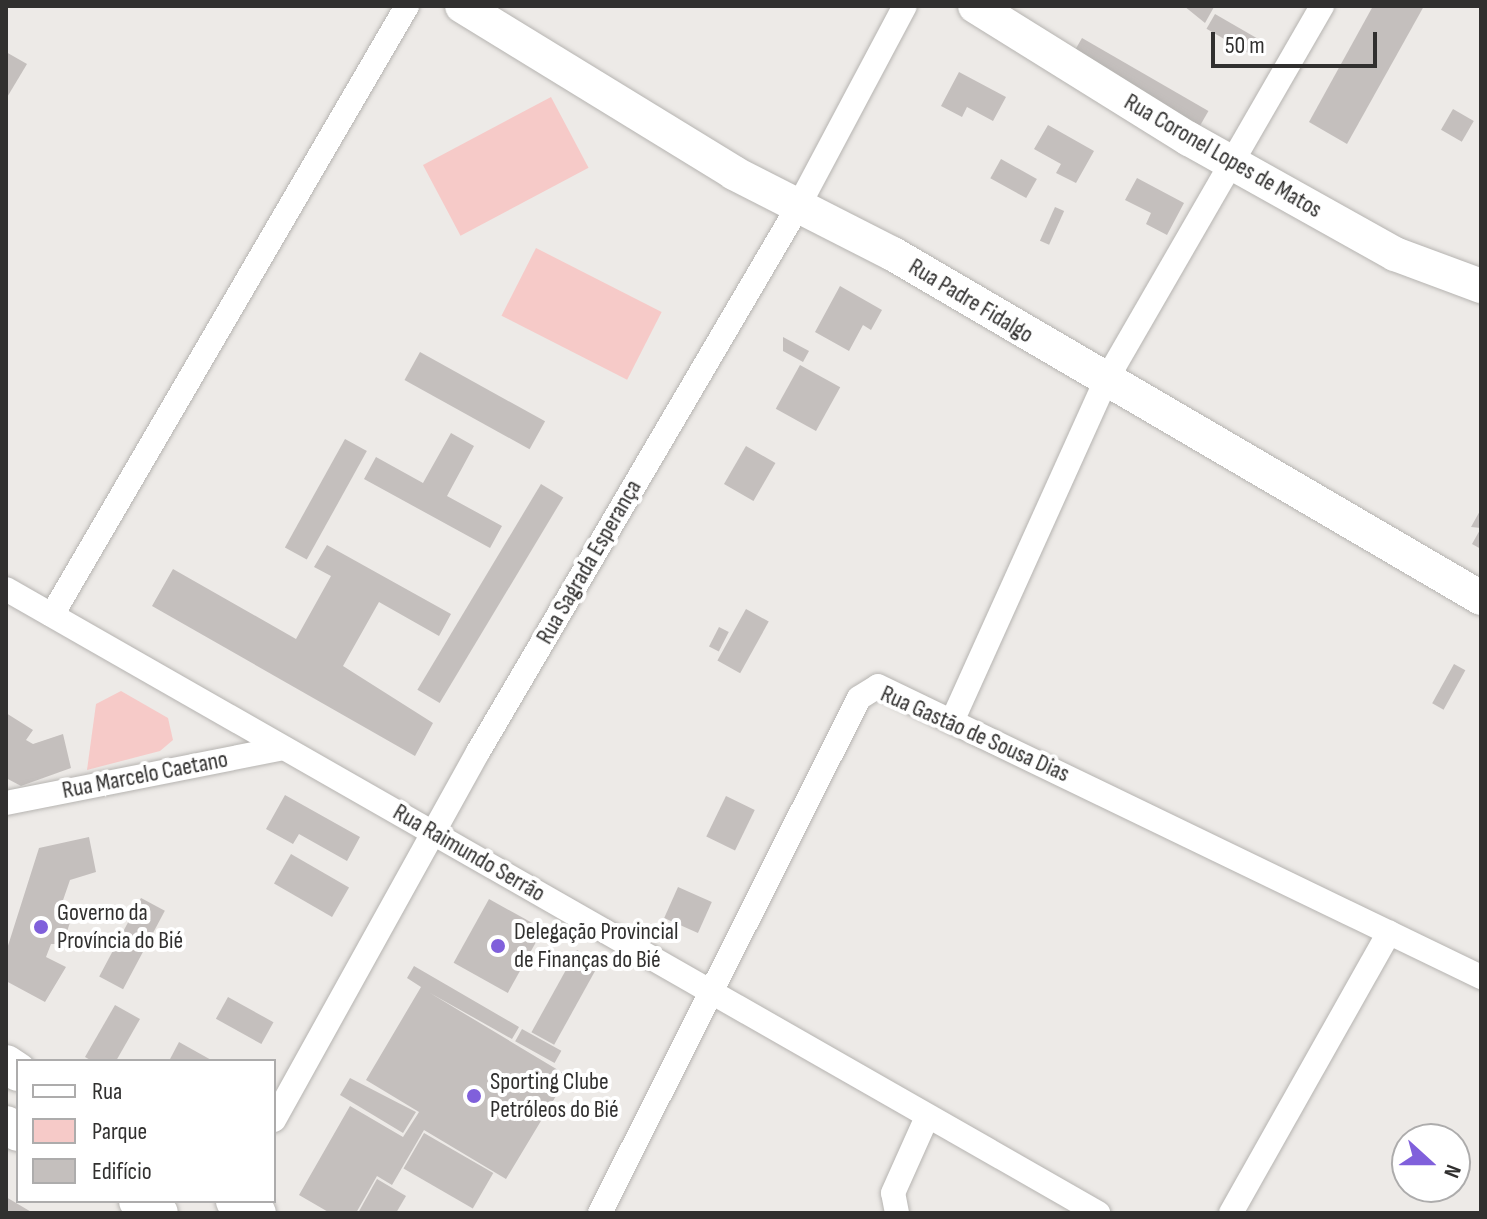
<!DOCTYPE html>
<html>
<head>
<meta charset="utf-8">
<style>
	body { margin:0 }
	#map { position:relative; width:1487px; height:1219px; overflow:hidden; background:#edeae7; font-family:"Sofia Sans Condensed",sans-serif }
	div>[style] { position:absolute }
	.green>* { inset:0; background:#f6cac8; transform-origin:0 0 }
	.building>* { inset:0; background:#c4bfbd; transform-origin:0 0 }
	.roads { filter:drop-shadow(0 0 2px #b6b4b1) drop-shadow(0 0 2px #b6b4b1) }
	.street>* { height:24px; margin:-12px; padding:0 12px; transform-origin:12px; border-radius:12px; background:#fff }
	.secondary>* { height:34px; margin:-17px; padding:0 17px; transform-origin:17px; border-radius:17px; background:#fff }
	.primary>* { height:38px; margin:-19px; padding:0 19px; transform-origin:19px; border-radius:19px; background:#fff }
	.dots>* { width:22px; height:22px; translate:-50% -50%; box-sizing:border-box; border:4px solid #fff; border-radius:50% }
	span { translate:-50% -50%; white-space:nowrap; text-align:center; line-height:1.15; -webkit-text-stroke:8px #fff; paint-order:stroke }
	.street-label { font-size:24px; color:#31302f }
	.poi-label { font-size:24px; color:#31302f }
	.left { translate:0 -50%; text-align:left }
	.frame { position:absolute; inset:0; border:8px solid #31302f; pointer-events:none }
	.legend { position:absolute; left:16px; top:1059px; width:260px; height:144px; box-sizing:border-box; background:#fff; border:2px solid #adacac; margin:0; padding:10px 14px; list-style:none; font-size:24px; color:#31302f }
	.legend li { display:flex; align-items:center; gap:16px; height:40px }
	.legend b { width:40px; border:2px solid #adacac }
	.north { position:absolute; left:1391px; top:1123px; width:80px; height:80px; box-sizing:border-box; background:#fff; border:2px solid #adacac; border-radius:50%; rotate:111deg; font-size:22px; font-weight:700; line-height:32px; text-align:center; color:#31302f }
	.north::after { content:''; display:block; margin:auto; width:28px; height:36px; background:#8060db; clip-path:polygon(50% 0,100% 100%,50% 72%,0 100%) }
	.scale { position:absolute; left:1211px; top:32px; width:166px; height:36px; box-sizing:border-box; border:4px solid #31302f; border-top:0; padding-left:10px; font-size:24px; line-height:28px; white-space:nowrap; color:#31302f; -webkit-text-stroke:6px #fff; paint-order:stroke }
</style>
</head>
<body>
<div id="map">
	<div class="green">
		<div style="left:551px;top:97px;width:80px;height:145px;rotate:62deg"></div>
		<div style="left:536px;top:248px;width:141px;height:76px;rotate:27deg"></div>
		<div style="clip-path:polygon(121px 691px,168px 718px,173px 740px,160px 751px,87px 770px,96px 704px)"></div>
	</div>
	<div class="building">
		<div style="clip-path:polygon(1184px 6px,1212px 6px,1214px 7px,1205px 23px)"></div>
		<div style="clip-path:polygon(1373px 6px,1424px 6px,1347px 144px,1309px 122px)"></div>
		<div style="left:1215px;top:14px;width:54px;height:17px;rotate:30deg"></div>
		<div style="left:1082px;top:38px;width:146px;height:17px;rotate:30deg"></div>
		<div style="clip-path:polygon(6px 52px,27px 64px,6px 99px)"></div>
		<div style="clip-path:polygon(959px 72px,1006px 97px,993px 121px,967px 107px,962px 117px,941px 106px)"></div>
		<div style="left:1453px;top:109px;width:24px;height:24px;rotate:30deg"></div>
		<div style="clip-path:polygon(1048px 125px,1094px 151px,1076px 183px,1056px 173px,1061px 164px,1034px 149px)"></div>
		<div style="left:1001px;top:159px;width:41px;height:22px;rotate:29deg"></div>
		<div style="clip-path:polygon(1137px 178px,1184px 203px,1167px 235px,1146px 224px,1151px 213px,1125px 200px)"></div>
		<div style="left:1055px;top:207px;width:10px;height:37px;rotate:24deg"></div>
		<div style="clip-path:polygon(840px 286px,882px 310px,871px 330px,863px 325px,849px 351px,815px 332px)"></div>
		<div style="clip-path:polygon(783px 337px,809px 351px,803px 362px,783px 351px)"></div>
		<div style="left:420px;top:352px;width:143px;height:32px;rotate:29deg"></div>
		<div style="left:800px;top:365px;width:46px;height:50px;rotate:29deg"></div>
		<div style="clip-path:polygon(451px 433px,474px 446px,447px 496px,502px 526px,490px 548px,364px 479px,376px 457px,423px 483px)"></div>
		<div style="left:345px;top:439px;width:25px;height:124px;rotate:29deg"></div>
		<div style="left:746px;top:446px;width:34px;height:44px;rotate:30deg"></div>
		<div style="left:541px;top:484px;width:26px;height:240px;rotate:31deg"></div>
		<div style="clip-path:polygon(1481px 509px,1481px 549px,1472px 544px,1481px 528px,1471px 527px)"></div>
		<div style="clip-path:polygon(327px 545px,451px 614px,439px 636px,379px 602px,343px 666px,433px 723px,415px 756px,152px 606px,173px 569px,296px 639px,331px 576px,314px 567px)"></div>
		<div style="left:746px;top:609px;width:26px;height:59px;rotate:29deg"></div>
		<div style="left:719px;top:627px;width:11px;height:22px;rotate:27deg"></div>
		<div style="left:1454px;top:664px;width:13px;height:45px;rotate:29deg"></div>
		<div style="clip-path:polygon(6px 713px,33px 730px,26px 740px,33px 744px,63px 734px,71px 768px,21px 786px,6px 778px)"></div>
		<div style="clip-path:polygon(285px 795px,360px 837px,347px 861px,299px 834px,293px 844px,266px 829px)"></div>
		<div style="left:726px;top:796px;width:32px;height:45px;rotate:26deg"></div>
		<div style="clip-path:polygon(89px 837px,96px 872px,70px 880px,61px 906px,74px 910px,63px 944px,51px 944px,46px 957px,66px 967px,45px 1002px,6px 981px,6px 952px,39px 848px)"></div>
		<div style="left:291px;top:854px;width:67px;height:34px;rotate:30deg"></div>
		<div style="left:678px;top:887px;width:37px;height:34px;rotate:24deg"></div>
		<div style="left:141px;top:898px;width:27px;height:89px;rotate:28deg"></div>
		<div style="left:489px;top:899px;width:62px;height:73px;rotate:29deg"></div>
		<div style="left:577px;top:950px;width:26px;height:94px;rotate:29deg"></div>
		<div style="clip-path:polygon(414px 966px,519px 1027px,512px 1039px,430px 993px,568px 1076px,506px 1179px,424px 1130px,392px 1185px,377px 1176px,356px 1213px,330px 1213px,299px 1195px,350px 1106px,403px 1137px,419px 1112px,366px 1080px,421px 987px,407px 978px)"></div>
		<div style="left:228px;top:997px;width:52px;height:25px;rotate:29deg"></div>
		<div style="clip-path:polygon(115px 1005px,140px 1019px,116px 1061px,92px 1061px,85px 1057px)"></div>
		<div style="left:522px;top:1029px;width:45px;height:14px;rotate:29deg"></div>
		<div style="clip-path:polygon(179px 1042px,213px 1061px,169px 1061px)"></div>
		<div style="clip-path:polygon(350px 1078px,416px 1112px,403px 1133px,340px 1095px)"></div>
		<div style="left:424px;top:1133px;width:80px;height:41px;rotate:30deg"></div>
		<div style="clip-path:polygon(377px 1179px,406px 1196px,396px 1213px,358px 1213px)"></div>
		<div style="clip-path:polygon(6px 1197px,33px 1213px,6px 1213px)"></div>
	</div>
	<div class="roads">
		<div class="street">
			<div style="left:6px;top:589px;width:1258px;rotate:29.74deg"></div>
			<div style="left:52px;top:615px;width:705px;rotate:-59.76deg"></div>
			<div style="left:953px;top:719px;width:370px;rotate:-65.7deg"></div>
			<div style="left:1105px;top:382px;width:434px;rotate:-60deg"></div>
			<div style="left:6px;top:803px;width:282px;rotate:-11.2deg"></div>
			<div style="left:274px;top:1120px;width:421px;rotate:-61deg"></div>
			<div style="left:478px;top:752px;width:634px;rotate:-59.59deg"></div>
			<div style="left:799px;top:205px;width:225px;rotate:-62deg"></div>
			<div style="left:600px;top:1213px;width:576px;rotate:-63.3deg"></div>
			<div style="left:859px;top:698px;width:22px;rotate:-32deg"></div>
			<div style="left:878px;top:686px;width:670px;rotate:25.76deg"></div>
			<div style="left:897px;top:1213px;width:20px;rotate:-101deg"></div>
			<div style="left:893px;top:1193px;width:83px;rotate:-65.9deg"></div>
			<div style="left:1231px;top:1213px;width:322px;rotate:-60.6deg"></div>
		</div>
		<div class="secondary">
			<div style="left:462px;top:6px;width:319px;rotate:31.5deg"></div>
			<div style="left:734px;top:173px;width:178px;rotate:27deg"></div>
			<div style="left:893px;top:254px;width:681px;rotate:30.33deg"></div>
			<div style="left:975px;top:6px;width:252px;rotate:31.9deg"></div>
			<div style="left:1189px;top:139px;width:236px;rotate:29.2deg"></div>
			<div style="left:1395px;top:254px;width:92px;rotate:20.4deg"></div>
		</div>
		<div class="primary">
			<div style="left:6px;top:1064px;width:14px;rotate:34deg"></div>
			<div style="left:6px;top:1125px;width:14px;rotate:30deg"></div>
			<div style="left:138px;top:1201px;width:24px;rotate:30deg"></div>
			<div style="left:235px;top:1201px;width:25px;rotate:29deg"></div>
		</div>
	</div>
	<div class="dots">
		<div style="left:41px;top:927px;background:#8060db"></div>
		<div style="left:498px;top:946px;background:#8060db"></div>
		<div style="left:474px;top:1096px;background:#8060db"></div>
	</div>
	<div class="street-label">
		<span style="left:1223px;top:156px;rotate:30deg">Rua Coronel Lopes de Matos</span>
		<span style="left:971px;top:301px;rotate:31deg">Rua Padre Fidalgo</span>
		<span style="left:589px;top:562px;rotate:-60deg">Rua Sagrada Esperança</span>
		<span style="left:975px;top:734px;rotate:24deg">Rua Gastão de Sousa Dias</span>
		<span style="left:145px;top:775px;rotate:-11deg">Rua Marcelo Caetano</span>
		<span style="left:469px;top:853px;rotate:30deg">Rua Raimundo Serrão</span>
	</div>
	<div class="poi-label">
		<span class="left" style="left:57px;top:927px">Governo da<br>Província do Bié</span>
		<span class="left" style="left:514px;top:946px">Delegação Provincial<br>de Finanças do Bié</span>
		<span class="left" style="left:490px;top:1096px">Sporting Clube<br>Petróleos do Bié</span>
	</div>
	<div class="frame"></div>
	<ul class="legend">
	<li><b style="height:10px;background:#fff"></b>Rua</li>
	<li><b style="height:22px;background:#f6cac8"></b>Parque</li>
	<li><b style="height:22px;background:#c4bfbd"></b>Edifício</li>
	</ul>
	<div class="north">N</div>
	<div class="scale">50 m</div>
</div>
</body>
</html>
